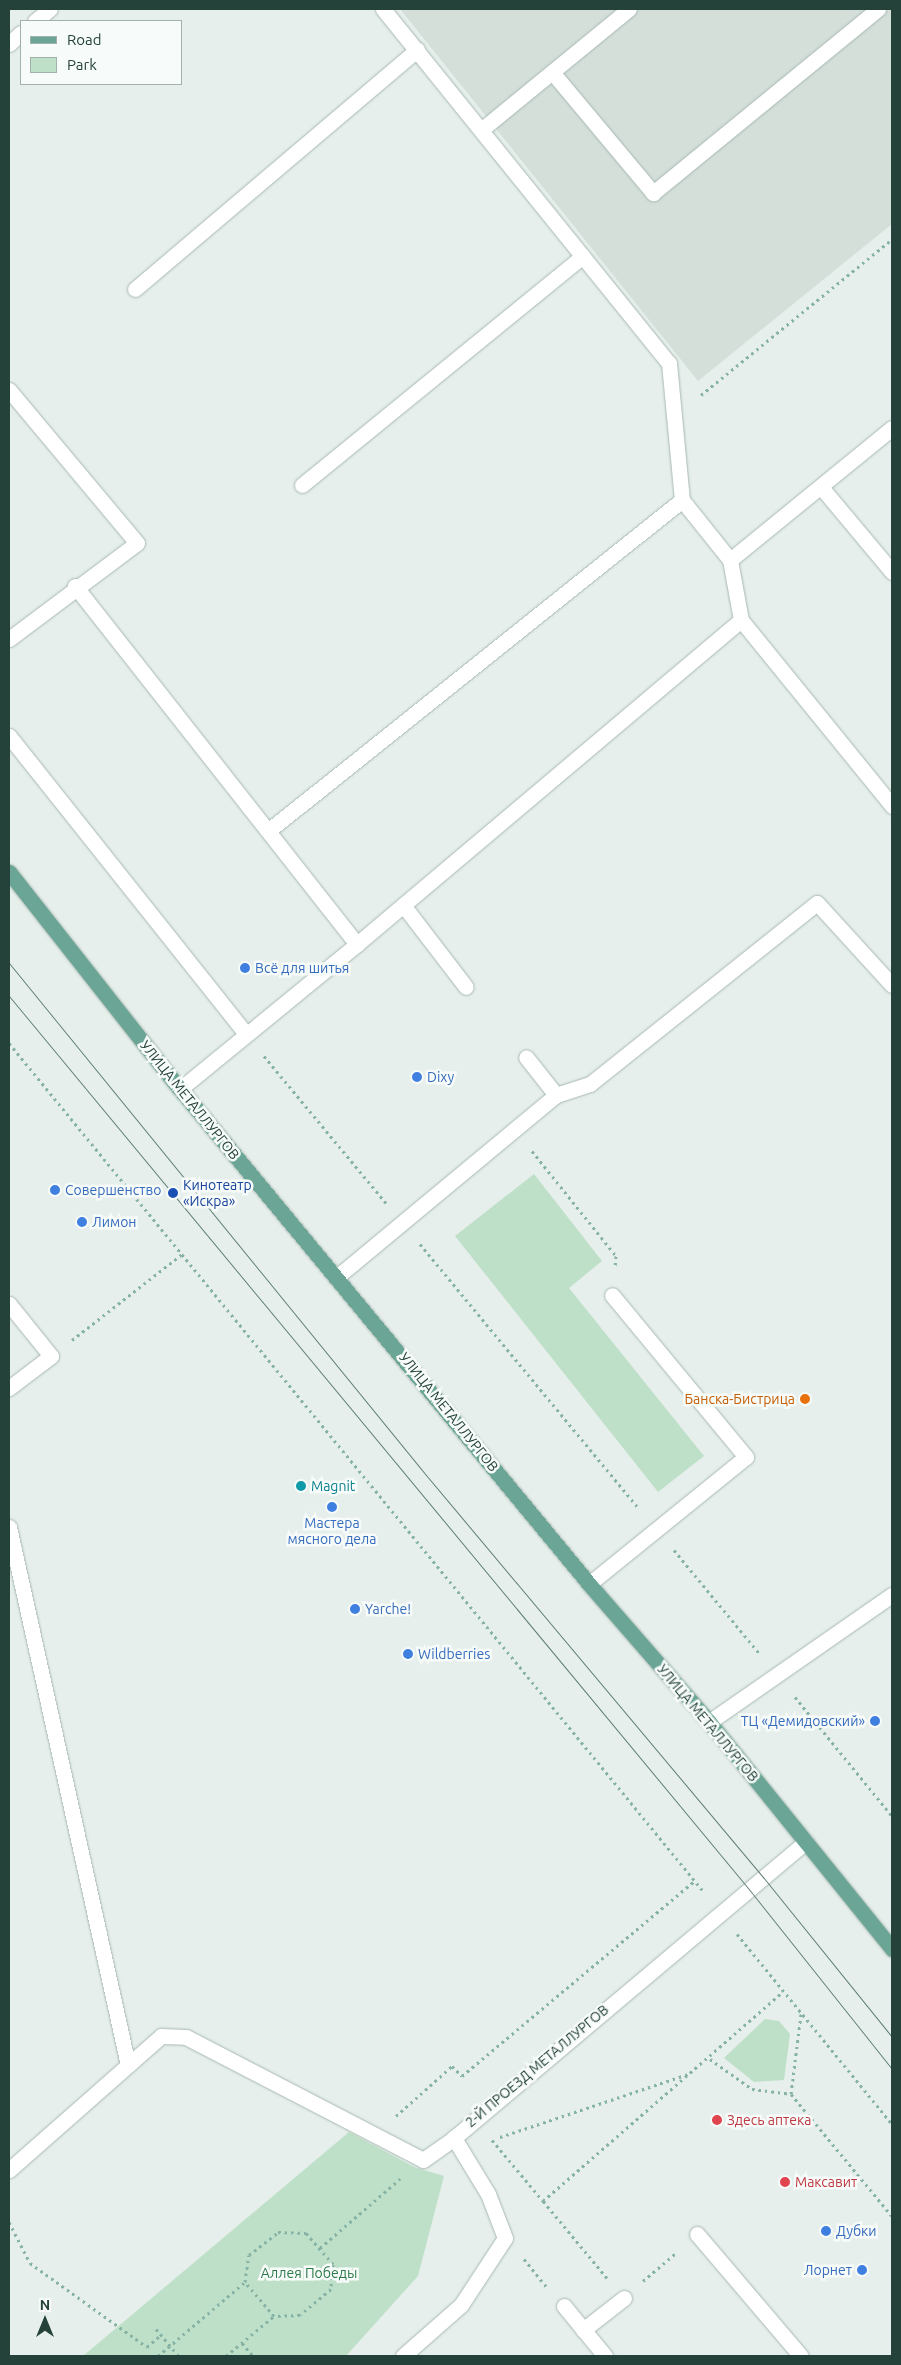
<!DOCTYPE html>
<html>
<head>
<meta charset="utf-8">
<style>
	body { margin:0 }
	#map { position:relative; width:901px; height:2365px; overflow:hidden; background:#e6efeb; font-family:Ubuntu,sans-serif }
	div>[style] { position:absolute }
	.built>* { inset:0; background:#d4dfda }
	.green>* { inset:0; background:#bfe0c8 }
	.path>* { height:3px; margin-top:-1.5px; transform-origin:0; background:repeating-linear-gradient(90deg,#86b3a5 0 2.5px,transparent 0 6.5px) }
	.roads { filter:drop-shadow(0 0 1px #a8b8b2) drop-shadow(0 0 1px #a8b8b2) }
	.minor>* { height:15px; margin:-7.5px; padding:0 7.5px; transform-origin:7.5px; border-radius:7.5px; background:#fff }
	.major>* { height:15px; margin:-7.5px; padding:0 7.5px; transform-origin:7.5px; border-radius:7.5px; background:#6aa596 }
	.tram>* { height:1px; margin:-0.5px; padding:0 0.5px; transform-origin:0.5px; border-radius:0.5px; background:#5f7d75 }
	.dots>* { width:14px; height:14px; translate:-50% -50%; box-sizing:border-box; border:2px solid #f7fbf9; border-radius:50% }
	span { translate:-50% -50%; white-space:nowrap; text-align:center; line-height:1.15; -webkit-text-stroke:5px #f7fbf9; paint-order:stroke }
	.shop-label { font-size:14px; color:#366cbe }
	.left { translate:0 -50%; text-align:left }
	.right { translate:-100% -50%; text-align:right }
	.street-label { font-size:14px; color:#24423a }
	.transit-label { font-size:14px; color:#164399 }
	.food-label { font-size:14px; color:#c56008 }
	.culture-label { font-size:14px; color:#0d838f }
	.health-label { font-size:14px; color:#be3a42 }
	.park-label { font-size:14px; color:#2d7a4b }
	.frame { position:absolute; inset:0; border:10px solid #24423a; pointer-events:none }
	.legend { position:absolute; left:20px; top:20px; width:162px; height:65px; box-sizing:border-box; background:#f7fbf9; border:1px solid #a3b1ad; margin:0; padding:6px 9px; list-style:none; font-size:15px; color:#24423a }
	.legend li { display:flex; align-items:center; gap:10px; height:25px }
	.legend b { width:25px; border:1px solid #a3b1ad }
	.north { position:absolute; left:20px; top:2295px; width:50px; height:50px; -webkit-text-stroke:4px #f7fbf9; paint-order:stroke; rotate:0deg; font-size:14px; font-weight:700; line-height:20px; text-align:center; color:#24423a }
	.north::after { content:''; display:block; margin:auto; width:18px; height:22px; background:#24423a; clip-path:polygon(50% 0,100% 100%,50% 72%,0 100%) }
</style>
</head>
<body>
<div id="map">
	<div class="built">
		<div style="clip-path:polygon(400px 9px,892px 9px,892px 224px,698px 381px)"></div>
	</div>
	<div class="green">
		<div style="clip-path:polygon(534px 1174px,602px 1261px,569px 1288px,704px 1456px,658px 1492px,455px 1236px)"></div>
		<div style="clip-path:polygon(765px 2019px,779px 2021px,790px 2034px,784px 2080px,754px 2082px,724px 2058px)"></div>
		<div style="clip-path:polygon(349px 2132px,414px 2167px,444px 2176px,418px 2276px,346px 2356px,83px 2356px)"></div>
	</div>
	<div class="path">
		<div style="left:701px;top:395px;width:247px;rotate:-39.2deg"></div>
		<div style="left:9px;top:1043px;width:1097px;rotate:50.7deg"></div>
		<div style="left:264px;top:1056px;width:191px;rotate:50.3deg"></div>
		<div style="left:532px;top:1151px;width:134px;rotate:51.3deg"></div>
		<div style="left:616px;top:1256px;width:12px;rotate:95deg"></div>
		<div style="left:420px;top:1244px;width:344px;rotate:50.4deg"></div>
		<div style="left:72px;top:1340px;width:140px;rotate:-38deg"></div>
		<div style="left:674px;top:1550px;width:134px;rotate:50.5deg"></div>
		<div style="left:795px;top:1697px;width:154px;rotate:50.8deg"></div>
		<div style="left:737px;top:1934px;width:245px;rotate:50.8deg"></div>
		<div style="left:801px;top:2014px;width:81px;rotate:97.1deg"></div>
		<div style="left:791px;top:2094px;width:158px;rotate:50.4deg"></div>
		<div style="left:710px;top:2059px;width:52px;rotate:35.5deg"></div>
		<div style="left:752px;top:2089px;width:39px;rotate:7deg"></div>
		<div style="left:396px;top:2116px;width:75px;rotate:-41.8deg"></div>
		<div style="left:452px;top:2066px;width:14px;rotate:45deg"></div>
		<div style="left:462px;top:2076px;width:303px;rotate:-40deg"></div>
		<div style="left:500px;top:2137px;width:201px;rotate:-18.5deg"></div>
		<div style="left:492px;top:2140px;width:80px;rotate:50.1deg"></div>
		<div style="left:9px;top:2222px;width:46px;rotate:62.9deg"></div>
		<div style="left:30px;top:2263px;width:144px;rotate:35.7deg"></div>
		<div style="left:147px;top:2347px;width:18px;rotate:-41deg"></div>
		<div style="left:320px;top:2248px;width:106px;rotate:-40.8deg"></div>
		<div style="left:524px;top:2259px;width:36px;rotate:51deg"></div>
		<div style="left:607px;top:2278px;width:100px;rotate:-129.7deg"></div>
		<div style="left:543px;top:2201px;width:318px;rotate:-41.1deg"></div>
		<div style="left:643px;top:2281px;width:43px;rotate:-40.3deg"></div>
		<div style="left:156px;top:2329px;width:35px;rotate:50deg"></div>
		<div style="left:242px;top:2343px;width:17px;rotate:50deg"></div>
		<div style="left:158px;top:2356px;width:114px;rotate:-40.4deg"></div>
		<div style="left:245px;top:2282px;width:27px;rotate:-82deg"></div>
		<div style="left:249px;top:2255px;width:37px;rotate:-38deg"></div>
		<div style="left:278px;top:2232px;width:28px;rotate:2deg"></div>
		<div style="left:306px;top:2233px;width:41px;rotate:48.9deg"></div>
		<div style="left:333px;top:2264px;width:25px;rotate:95deg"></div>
		<div style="left:331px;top:2289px;width:40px;rotate:140deg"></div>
		<div style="left:300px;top:2315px;width:26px;rotate:178deg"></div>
		<div style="left:274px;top:2316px;width:45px;rotate:-130.5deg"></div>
		<div style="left:226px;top:2356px;width:62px;rotate:-39.8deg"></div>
	</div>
	<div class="roads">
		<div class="minor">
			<div style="left:383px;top:9px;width:455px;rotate:51.1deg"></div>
			<div style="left:669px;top:363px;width:138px;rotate:84.6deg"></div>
			<div style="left:682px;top:500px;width:77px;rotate:51.3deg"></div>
			<div style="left:730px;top:560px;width:61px;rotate:79.6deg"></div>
			<div style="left:741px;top:620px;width:240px;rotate:50.9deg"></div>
			<div style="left:35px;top:21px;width:19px;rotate:-39deg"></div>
			<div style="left:9px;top:44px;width:16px;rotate:-43deg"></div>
			<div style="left:552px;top:72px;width:158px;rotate:50.1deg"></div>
			<div style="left:653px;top:193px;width:291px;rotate:-39.3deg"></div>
			<div style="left:481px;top:130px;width:191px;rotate:-39.3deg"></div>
			<div style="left:135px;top:289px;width:370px;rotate:-40.3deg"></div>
			<div style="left:9px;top:390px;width:199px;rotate:50.1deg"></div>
			<div style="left:137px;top:543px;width:160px;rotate:143.1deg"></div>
			<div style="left:302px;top:485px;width:362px;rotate:-39.2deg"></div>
			<div style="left:821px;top:487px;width:111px;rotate:50.1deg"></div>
			<div style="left:730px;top:560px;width:209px;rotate:-39.2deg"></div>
			<div style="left:75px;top:586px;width:456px;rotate:51.8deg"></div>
			<div style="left:9px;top:736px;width:381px;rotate:51.5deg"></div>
			<div style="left:268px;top:831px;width:530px;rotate:-38.64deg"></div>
			<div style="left:403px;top:905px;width:103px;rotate:52.5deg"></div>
			<div style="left:180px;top:1089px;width:229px;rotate:-39.3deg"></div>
			<div style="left:357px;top:944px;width:502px;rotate:-40.16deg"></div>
			<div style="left:556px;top:1095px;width:36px;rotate:-18deg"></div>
			<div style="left:590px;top:1084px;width:290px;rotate:-38.6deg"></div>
			<div style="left:817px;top:903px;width:111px;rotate:47.6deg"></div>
			<div style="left:338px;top:1276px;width:283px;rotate:-39.7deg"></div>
			<div style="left:556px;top:1095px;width:48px;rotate:-128.3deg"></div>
			<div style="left:9px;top:1304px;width:67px;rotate:51.1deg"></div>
			<div style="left:51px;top:1356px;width:53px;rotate:142.7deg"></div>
			<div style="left:9px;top:1527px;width:551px;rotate:77.53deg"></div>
			<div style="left:589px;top:1584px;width:202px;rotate:-39deg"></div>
			<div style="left:746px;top:1457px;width:210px;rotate:-129.6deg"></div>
			<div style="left:709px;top:1722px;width:223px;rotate:-34.8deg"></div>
			<div style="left:9px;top:2170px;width:203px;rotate:-41.4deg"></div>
			<div style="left:161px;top:2036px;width:25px;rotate:2deg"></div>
			<div style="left:186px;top:2037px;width:267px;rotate:27.4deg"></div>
			<div style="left:423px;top:2160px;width:38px;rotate:-35deg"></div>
			<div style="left:697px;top:2234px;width:160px;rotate:49.6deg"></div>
			<div style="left:564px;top:2306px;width:65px;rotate:50.6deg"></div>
			<div style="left:583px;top:2330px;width:52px;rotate:-38deg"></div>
			<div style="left:403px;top:2356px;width:77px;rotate:-41.3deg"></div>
			<div style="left:461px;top:2305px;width:80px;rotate:-56.7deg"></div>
			<div style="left:505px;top:2238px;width:47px;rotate:-111.1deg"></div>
			<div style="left:488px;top:2194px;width:66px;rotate:-121.3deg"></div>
			<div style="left:454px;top:2138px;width:460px;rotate:-40.1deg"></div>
		</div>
		<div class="major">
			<div style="left:9px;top:872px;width:276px;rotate:51.8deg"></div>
			<div style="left:180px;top:1089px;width:642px;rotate:50.43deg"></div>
			<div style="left:589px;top:1584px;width:183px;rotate:49deg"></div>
			<div style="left:709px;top:1722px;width:292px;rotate:51.1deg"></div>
		</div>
	</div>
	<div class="tram">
		<div style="left:9px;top:963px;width:660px;rotate:50.84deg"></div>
		<div style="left:426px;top:1475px;width:525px;rotate:50.03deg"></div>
		<div style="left:763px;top:1877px;width:206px;rotate:51.1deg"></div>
		<div style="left:9px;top:996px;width:1158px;rotate:50.36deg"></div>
		<div style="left:748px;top:1888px;width:231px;rotate:51.5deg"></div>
	</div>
	<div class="dots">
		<div style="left:245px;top:968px;background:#3f7fe0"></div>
		<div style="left:417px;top:1077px;background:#3f7fe0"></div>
		<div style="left:55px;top:1190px;background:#3f7fe0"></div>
		<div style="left:173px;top:1193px;background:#1a4fb4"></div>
		<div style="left:82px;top:1222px;background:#3f7fe0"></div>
		<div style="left:805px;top:1399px;background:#e8710a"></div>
		<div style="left:301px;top:1486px;background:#0f9aa8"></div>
		<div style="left:332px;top:1507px;background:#3f7fe0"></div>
		<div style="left:355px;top:1609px;background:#3f7fe0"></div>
		<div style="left:408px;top:1654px;background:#3f7fe0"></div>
		<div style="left:875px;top:1721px;background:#3f7fe0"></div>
		<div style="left:717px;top:2120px;background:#e0444e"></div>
		<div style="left:785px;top:2182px;background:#e0444e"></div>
		<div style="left:826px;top:2231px;background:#3f7fe0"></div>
		<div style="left:862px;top:2270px;background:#3f7fe0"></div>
	</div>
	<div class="shop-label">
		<span class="left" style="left:255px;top:968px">Всё для шитья</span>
		<span class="left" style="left:427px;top:1077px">Dixy</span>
		<span class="left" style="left:65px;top:1190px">Совершенство</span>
		<span class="left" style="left:92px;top:1222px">Лимон</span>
		<span style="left:332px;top:1531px">Мастера<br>мясного дела</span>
		<span class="left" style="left:365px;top:1609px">Yarche!</span>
		<span class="left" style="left:418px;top:1654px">Wildberries</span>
		<span class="right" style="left:865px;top:1721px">ТЦ «Демидовский»</span>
		<span class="left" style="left:836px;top:2231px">Дубки</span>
		<span class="right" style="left:852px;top:2270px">Лорнет</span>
	</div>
	<div class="street-label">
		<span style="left:190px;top:1100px;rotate:51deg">УЛИЦА МЕТАЛЛУРГОВ</span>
		<span style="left:449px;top:1412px;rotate:51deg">УЛИЦА МЕТАЛЛУРГОВ</span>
		<span style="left:708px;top:1723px;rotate:50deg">УЛИЦА МЕТАЛЛУРГОВ</span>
		<span style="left:537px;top:2066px;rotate:-40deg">2-Й ПРОЕЗД МЕТАЛЛУРГОВ</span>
	</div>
	<div class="transit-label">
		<span class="left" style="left:183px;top:1193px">Кинотеатр<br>«Искра»</span>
	</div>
	<div class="food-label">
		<span class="right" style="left:795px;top:1399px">Банска-Бистрица</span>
	</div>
	<div class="culture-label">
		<span class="left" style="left:311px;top:1486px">Magnit</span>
	</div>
	<div class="health-label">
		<span class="left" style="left:727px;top:2120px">Здесь аптека</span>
		<span class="left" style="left:795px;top:2182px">Максавит</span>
	</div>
	<div class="park-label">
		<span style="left:309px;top:2273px">Аллея Победы</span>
	</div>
	<div class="frame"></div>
	<ul class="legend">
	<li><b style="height:6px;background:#6aa596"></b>Road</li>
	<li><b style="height:14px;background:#bfe0c8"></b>Park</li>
	</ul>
	<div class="north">N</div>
</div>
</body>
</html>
